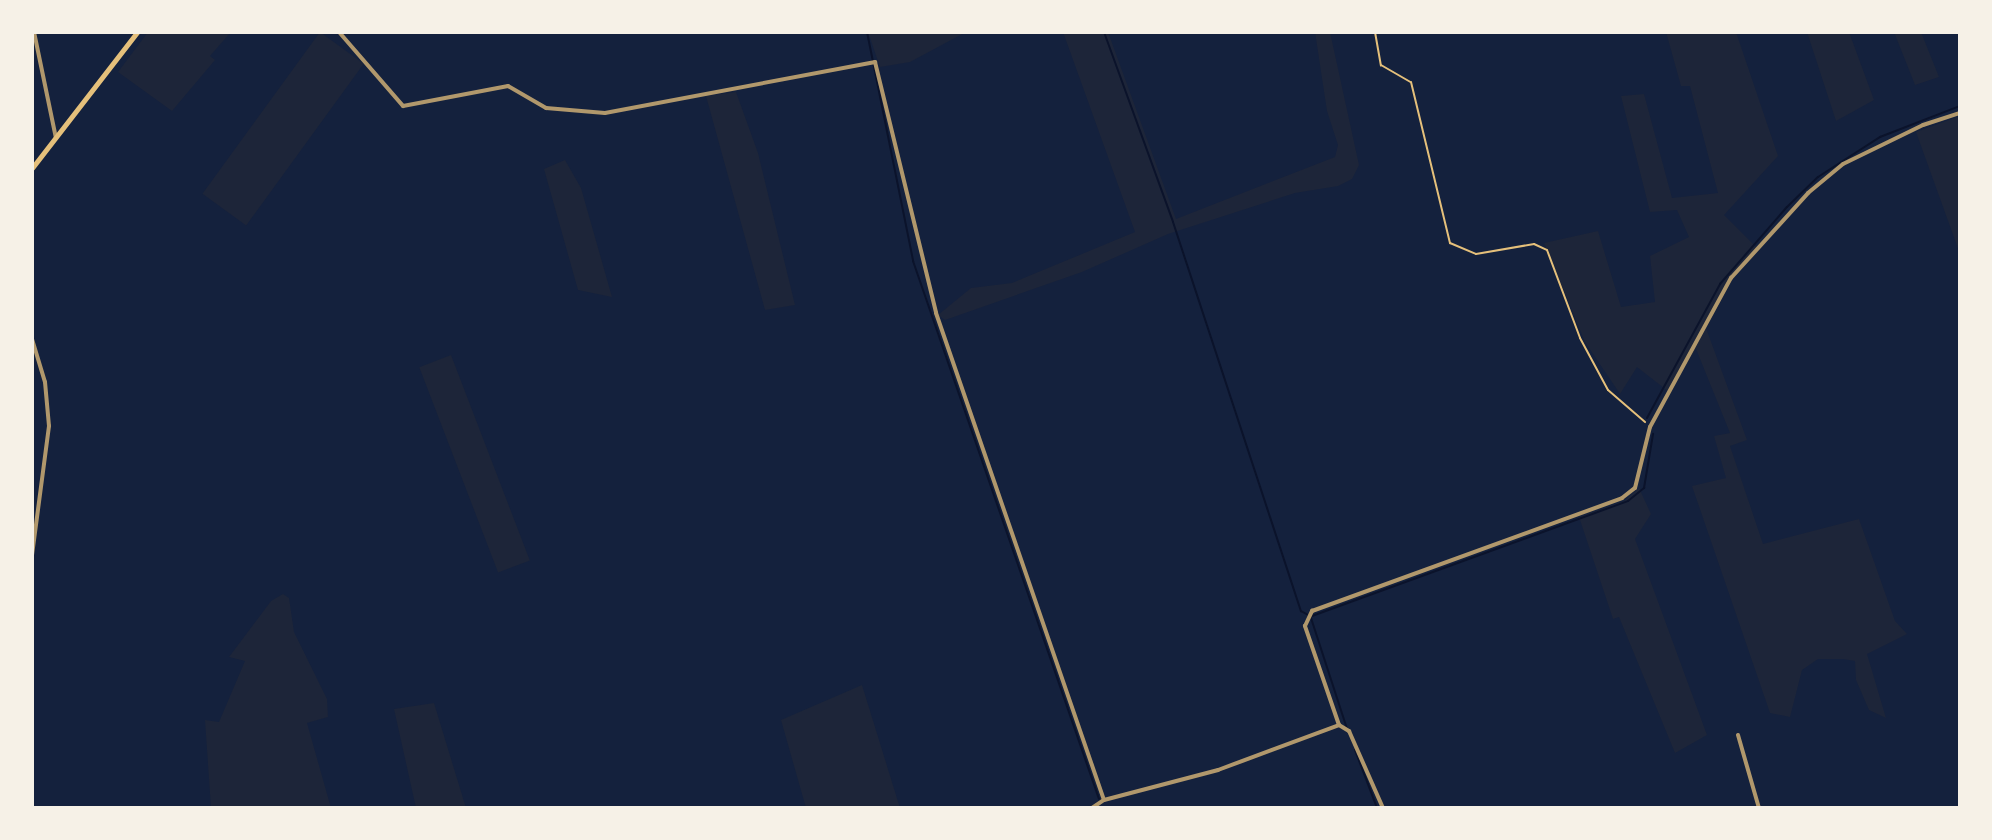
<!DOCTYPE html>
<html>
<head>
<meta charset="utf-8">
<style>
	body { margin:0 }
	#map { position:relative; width:1992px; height:840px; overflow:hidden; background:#14213d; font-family:"IBM Plex Sans",sans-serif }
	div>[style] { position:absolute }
	.green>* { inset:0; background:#1d2539; transform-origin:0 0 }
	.stream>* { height:2px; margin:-1px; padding:0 1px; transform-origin:1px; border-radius:1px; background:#0b132b }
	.path>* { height:2px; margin:-1px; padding:0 1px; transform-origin:1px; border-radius:1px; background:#e5c07b }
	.minor>* { height:4px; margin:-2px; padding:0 2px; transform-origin:2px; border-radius:2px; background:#b1986c }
	.secondary>* { height:5px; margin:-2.5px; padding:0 2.5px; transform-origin:2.5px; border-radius:2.5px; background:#e5c07b }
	span { translate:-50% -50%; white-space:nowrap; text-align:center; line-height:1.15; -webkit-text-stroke:7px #f6f1e7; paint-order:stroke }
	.frame { position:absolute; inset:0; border:34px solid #f6f1e7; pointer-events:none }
</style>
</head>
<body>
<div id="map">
	<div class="green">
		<div style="clip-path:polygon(148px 32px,231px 32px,210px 56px,215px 60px,172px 111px,118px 72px)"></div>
		<div style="left:320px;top:32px;width:54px;height:200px;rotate:36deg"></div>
		<div style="clip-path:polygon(868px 32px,966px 32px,910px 62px,880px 67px)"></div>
		<div style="clip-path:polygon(1063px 32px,1108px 32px,1176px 219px,1335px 157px,1338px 145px,1327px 111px,1315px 32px,1330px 32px,1359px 165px,1352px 179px,1338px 186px,1295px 193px,1168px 234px,1082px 272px,945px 320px,938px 315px,971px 288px,1012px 283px,1135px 232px)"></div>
		<div style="clip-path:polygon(1666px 32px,1736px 32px,1778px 156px,1724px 215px,1757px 248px,1736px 273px,1706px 328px,1747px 440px,1730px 446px,1763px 544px,1859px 519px,1895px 621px,1907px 634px,1867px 654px,1886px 718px,1869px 710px,1856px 680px,1855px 661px,1843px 659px,1818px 659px,1802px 670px,1790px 717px,1770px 713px,1692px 486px,1726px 478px,1714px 436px,1730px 433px,1696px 349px,1669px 392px,1637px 367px,1620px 394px,1585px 342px,1544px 243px,1598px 231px,1621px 307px,1655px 302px,1650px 256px,1689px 237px,1677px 210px,1650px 212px,1621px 96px,1644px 94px,1672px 198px,1718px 193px,1690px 86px,1681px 86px)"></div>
		<div style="clip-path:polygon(1807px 32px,1849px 32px,1874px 100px,1836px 121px)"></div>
		<div style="clip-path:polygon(1894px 32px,1921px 32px,1939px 77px,1915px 85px)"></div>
		<div style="clip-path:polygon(736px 92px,758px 153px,795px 305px,765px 310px,706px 96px)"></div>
		<div style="clip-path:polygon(1960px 116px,1960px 254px,1916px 132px)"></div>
		<div style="clip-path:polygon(565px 160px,581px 188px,612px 297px,578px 290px,544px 169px)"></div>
		<div style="left:451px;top:355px;width:220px;height:34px;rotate:69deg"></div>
		<div style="clip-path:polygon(1639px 488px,1651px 514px,1635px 539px,1707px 735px,1675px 753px,1619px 617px,1613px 619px,1579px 517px,1624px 501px)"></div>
		<div style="clip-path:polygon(283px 594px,289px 598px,294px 632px,327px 699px,328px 717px,307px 723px,331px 808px,211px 808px,205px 720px,219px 722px,245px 661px,229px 657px,271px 601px)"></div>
		<div style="clip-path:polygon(862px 685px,900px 808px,806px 808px,781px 720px)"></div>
		<div style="clip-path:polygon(434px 703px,466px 808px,416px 808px,394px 709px)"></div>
	</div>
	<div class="stream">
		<div style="left:867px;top:32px;width:234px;rotate:78.6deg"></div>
		<div style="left:913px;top:261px;width:569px;rotate:70.93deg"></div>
		<div style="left:1104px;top:32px;width:202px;rotate:70deg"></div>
		<div style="left:1173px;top:222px;width:410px;rotate:71.8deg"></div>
		<div style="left:1301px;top:611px;width:10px;rotate:29deg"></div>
		<div style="left:1647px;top:418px;width:153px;rotate:-61.4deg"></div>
		<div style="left:1720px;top:284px;width:102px;rotate:-49deg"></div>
		<div style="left:1787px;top:207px;width:43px;rotate:-44.1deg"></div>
		<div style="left:1818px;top:177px;width:74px;rotate:-32.8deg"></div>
		<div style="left:1880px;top:137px;width:86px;rotate:-21.2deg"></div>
		<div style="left:1312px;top:616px;width:336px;rotate:-20deg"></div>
		<div style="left:1628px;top:501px;width:21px;rotate:-39deg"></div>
		<div style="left:1644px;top:488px;width:55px;rotate:-80.5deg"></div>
		<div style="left:1311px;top:618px;width:117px;rotate:72deg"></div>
		<div style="left:1355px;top:750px;width:62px;rotate:69.2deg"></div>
	</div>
	<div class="path">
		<div style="left:1375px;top:32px;width:34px;rotate:80deg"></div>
		<div style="left:1381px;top:65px;width:34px;rotate:30deg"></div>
		<div style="left:1411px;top:82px;width:166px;rotate:76.4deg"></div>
		<div style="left:1450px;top:243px;width:28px;rotate:23deg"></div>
		<div style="left:1476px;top:254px;width:59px;rotate:-9.8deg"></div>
		<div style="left:1534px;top:244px;width:14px;rotate:25deg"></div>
		<div style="left:1547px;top:250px;width:94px;rotate:69.4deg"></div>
		<div style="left:1580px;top:338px;width:59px;rotate:61.7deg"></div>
		<div style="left:1608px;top:390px;width:49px;rotate:40.9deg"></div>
	</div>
	<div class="minor">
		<div style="left:34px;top:32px;width:108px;rotate:78.3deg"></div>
		<div style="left:339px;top:32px;width:98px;rotate:49.1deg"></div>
		<div style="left:403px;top:106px;width:107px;rotate:-10.8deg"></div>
		<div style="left:508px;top:86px;width:44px;rotate:30.1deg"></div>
		<div style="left:546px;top:108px;width:59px;rotate:4.8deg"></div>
		<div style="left:605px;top:113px;width:275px;rotate:-10.7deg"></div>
		<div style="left:875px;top:62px;width:258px;rotate:76.3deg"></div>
		<div style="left:936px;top:313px;width:515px;rotate:70.97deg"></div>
		<div style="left:32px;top:339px;width:45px;rotate:73.2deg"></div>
		<div style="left:45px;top:382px;width:44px;rotate:84.8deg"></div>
		<div style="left:49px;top:426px;width:130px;rotate:97.5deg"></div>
		<div style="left:1339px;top:725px;width:12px;rotate:31deg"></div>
		<div style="left:1349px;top:731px;width:84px;rotate:66.2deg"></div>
		<div style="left:1738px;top:735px;width:76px;rotate:74deg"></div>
		<div style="left:1092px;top:808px;width:14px;rotate:-34deg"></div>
		<div style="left:1104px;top:800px;width:118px;rotate:-14.7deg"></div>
		<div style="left:1218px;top:770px;width:129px;rotate:-20.4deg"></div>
		<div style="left:1339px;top:725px;width:105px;rotate:-109deg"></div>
		<div style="left:1305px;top:626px;width:17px;rotate:-65deg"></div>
		<div style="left:1312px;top:611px;width:330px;rotate:-20deg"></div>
		<div style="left:1622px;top:498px;width:16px;rotate:-38deg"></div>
		<div style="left:1635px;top:488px;width:63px;rotate:-76.2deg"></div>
		<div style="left:1650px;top:427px;width:170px;rotate:-61.5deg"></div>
		<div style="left:1731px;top:278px;width:115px;rotate:-47.8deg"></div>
		<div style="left:1808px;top:193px;width:45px;rotate:-39.6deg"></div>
		<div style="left:1843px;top:164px;width:89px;rotate:-26deg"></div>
		<div style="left:1923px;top:125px;width:39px;rotate:-18deg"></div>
	</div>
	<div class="secondary">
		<div style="left:32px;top:168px;width:172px;rotate:-52.3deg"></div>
	</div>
	<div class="frame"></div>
</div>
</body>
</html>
